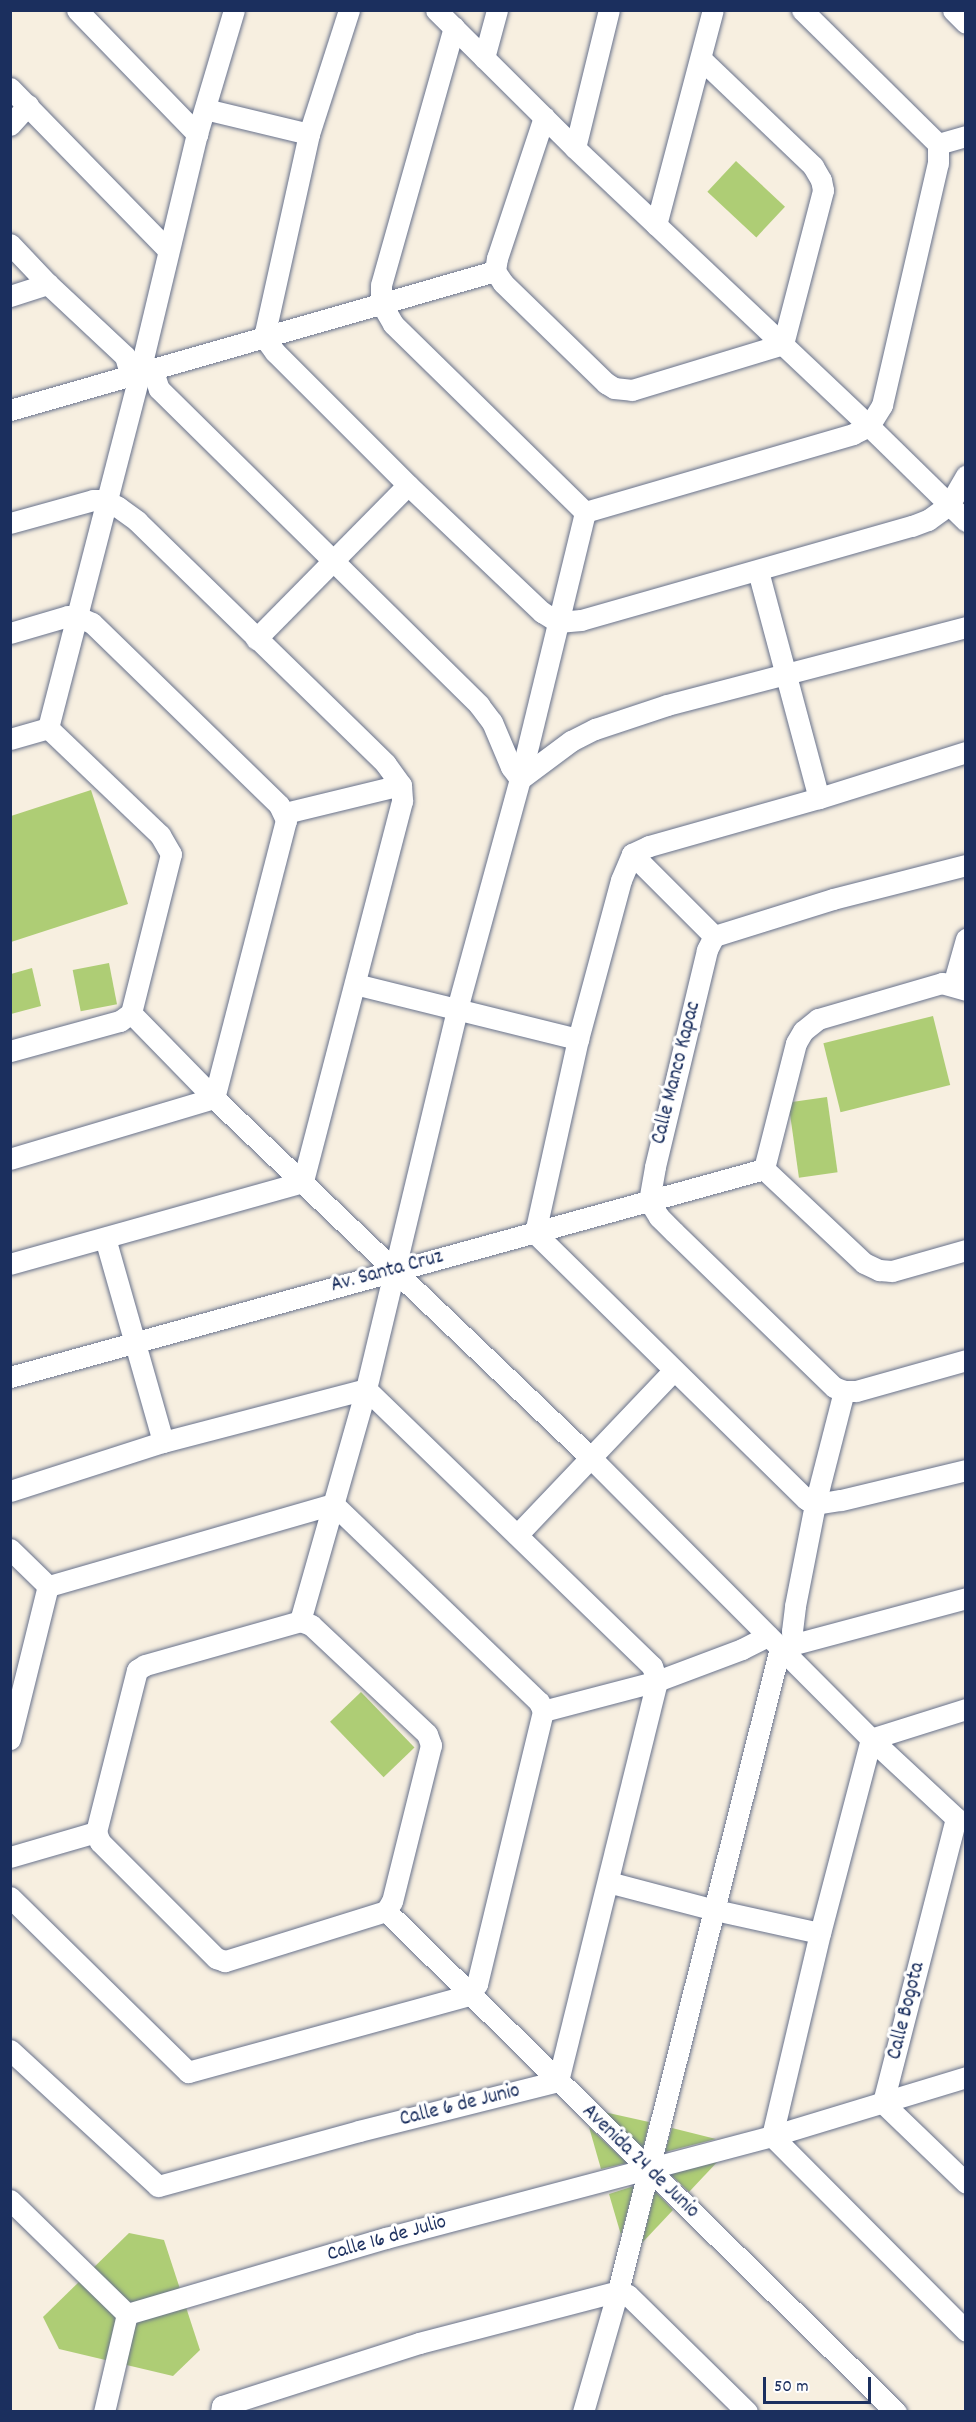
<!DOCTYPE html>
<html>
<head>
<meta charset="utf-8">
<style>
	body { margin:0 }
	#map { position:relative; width:976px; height:2422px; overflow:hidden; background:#f7efe0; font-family:Dekko,sans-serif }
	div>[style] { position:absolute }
	.green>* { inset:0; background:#aecd75; transform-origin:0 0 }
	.roads { filter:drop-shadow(0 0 2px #68728c) drop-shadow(0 0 2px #68728c) }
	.minor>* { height:21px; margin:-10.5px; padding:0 10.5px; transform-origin:10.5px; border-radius:10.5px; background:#fff }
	span { translate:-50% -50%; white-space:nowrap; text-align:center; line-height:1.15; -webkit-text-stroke:6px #fff; paint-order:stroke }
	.street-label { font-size:21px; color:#1b2f5e }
	.frame { position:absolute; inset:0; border:12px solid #1b2f5e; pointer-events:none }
	.scale { position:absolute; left:763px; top:2377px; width:108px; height:27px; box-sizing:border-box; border:3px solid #1b2f5e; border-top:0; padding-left:8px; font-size:18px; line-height:21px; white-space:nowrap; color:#1b2f5e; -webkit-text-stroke:4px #fff; paint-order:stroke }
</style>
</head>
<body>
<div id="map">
	<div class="green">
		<div style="left:736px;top:161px;width:67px;height:42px;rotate:43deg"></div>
		<div style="clip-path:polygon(91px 790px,128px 904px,11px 942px,11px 816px)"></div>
		<div style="left:109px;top:963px;width:42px;height:37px;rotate:79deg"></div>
		<div style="clip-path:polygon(32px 968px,41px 1006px,11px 1014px,11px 974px)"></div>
		<div style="left:933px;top:1016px;width:71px;height:113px;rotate:76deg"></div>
		<div style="left:827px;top:1097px;width:76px;height:39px;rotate:82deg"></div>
		<div style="left:361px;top:1692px;width:77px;height:43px;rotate:46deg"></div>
		<div style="clip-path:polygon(604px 2112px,649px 2122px,643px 2149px)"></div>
		<div style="clip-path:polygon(589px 2127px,627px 2163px,601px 2169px)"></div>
		<div style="clip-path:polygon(672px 2128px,716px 2139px,665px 2152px)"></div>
		<div style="clip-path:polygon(720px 2159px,689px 2192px,670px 2174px)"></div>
		<div style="clip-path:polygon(634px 2186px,621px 2235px,609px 2194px)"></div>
		<div style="clip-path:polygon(655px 2191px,673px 2210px,642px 2243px)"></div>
		<div style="clip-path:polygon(129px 2233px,164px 2240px,200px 2350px,173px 2376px,59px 2349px,43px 2317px)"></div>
	</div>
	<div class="roads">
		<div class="minor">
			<div style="left:77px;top:10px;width:173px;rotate:45.9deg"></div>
			<div style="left:349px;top:10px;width:130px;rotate:107.9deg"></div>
			<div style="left:309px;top:134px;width:208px;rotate:102.5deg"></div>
			<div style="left:264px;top:337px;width:19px;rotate:54deg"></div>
			<div style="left:275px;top:352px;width:188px;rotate:45deg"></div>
			<div style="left:408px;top:485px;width:185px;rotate:43.5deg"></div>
			<div style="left:542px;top:612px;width:19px;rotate:32deg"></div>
			<div style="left:558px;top:622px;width:23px;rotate:-5deg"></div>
			<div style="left:581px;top:620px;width:344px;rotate:-15.9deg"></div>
			<div style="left:912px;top:526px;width:17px;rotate:-21deg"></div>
			<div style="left:928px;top:520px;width:26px;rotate:-36deg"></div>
			<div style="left:949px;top:505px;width:34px;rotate:-60deg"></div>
			<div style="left:436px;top:10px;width:196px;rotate:44.8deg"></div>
			<div style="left:575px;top:148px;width:405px;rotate:43.4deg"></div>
			<div style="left:869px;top:426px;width:136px;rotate:44.4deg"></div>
			<div style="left:953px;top:10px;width:18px;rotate:45deg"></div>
			<div style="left:454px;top:27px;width:268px;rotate:105.8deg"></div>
			<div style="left:381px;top:285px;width:18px;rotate:90deg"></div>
			<div style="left:381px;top:303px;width:24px;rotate:60deg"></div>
			<div style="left:393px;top:324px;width:269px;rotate:44.4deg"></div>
			<div style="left:484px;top:58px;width:50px;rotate:-74.8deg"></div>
			<div style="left:10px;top:88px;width:226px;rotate:45.7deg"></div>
			<div style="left:205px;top:109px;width:107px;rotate:13.5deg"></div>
			<div style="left:544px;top:117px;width:149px;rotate:108.4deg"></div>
			<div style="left:497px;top:258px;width:13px;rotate:99deg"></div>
			<div style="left:495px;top:271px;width:14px;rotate:56deg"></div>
			<div style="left:503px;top:283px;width:144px;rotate:44.2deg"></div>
			<div style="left:606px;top:383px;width:9px;rotate:32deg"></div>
			<div style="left:614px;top:388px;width:18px;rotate:6deg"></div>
			<div style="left:632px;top:390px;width:158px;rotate:-16.9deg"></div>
			<div style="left:783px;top:344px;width:159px;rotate:-75.4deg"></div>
			<div style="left:823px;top:190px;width:10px;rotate:-101deg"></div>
			<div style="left:821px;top:180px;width:16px;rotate:-120deg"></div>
			<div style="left:813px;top:166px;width:155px;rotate:-136.3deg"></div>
			<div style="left:10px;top:125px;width:27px;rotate:-48deg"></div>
			<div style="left:938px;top:144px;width:29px;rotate:-16deg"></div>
			<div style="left:575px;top:148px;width:142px;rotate:-76.2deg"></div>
			<div style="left:656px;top:225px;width:222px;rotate:-75.2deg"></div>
			<div style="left:10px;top:244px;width:55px;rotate:46.5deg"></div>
			<div style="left:48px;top:284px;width:105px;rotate:43.1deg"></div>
			<div style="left:125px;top:356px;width:19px;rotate:74deg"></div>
			<div style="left:10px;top:296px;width:40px;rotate:-18deg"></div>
			<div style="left:152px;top:368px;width:22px;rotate:72deg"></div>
			<div style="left:159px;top:389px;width:450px;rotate:44.6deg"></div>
			<div style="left:479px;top:705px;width:21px;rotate:53deg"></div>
			<div style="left:492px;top:722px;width:49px;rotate:67.1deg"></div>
			<div style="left:511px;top:767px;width:15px;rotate:53deg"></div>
			<div style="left:10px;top:410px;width:505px;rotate:-15.99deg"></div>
			<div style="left:585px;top:512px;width:279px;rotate:-16.2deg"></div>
			<div style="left:853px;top:434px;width:18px;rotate:-27deg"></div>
			<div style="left:869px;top:426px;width:25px;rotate:-58deg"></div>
			<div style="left:882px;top:405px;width:248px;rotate:-77deg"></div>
			<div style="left:938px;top:163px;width:19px;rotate:-90deg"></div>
			<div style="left:938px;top:144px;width:191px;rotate:-135.4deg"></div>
			<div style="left:10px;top:523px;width:86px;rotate:-15.5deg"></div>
			<div style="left:93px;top:500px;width:12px"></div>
			<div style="left:105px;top:500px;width:15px;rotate:28deg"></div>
			<div style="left:118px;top:507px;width:24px;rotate:36deg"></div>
			<div style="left:137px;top:521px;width:347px;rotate:44.3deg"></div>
			<div style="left:385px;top:763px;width:27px;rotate:54deg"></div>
			<div style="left:401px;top:785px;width:16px;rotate:86deg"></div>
			<div style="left:402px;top:801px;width:394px;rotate:104.6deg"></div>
			<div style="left:303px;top:1182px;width:304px;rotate:164.4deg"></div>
			<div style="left:758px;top:571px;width:235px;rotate:75deg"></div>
			<div style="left:10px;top:633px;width:60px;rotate:-16.3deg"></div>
			<div style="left:68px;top:616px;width:10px;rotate:6deg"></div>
			<div style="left:78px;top:617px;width:15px;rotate:23deg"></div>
			<div style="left:92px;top:623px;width:261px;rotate:44.2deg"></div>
			<div style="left:279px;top:805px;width:17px;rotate:65deg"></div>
			<div style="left:286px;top:820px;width:287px;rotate:104.5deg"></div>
			<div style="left:214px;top:1098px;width:213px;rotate:163.4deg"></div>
			<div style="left:256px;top:639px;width:216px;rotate:-45.4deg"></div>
			<div style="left:48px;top:728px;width:369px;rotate:-75.5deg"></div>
			<div style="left:140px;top:371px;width:244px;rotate:-76.5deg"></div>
			<div style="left:197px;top:134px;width:129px;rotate:-73.4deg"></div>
			<div style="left:10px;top:739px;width:40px;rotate:-16deg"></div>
			<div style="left:966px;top:752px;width:154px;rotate:162.6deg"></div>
			<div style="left:819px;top:798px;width:177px;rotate:164.2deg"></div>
			<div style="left:649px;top:846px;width:19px;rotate:155deg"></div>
			<div style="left:632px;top:854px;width:28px;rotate:113deg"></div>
			<div style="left:621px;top:880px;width:165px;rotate:105.1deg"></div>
			<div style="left:578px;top:1039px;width:199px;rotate:102.5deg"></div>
			<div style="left:535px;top:1233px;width:380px;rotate:44.5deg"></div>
			<div style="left:806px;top:1499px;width:10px;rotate:29deg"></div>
			<div style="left:815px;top:1504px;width:26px;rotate:-9deg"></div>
			<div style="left:841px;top:1500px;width:129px;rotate:-13.5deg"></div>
			<div style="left:520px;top:779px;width:64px;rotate:-36.7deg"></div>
			<div style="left:571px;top:741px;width:27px;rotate:-27deg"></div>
			<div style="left:595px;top:729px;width:76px;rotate:-18.4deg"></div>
			<div style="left:667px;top:705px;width:309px;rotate:-14.6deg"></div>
			<div style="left:285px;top:813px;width:119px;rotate:-13.6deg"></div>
			<div style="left:632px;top:854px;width:116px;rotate:45deg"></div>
			<div style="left:966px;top:865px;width:137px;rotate:165.7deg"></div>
			<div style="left:833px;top:899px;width:125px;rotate:162.7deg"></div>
			<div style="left:714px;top:936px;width:16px;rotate:117deg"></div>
			<div style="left:707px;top:950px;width:223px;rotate:103.5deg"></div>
			<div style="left:655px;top:1167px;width:35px;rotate:100deg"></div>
			<div style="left:649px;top:1201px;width:19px;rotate:58deg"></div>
			<div style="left:659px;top:1217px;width:21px;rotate:45deg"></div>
			<div style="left:674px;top:1232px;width:223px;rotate:44.1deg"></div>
			<div style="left:834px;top:1387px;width:11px;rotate:22deg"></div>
			<div style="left:844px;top:1391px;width:12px"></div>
			<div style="left:856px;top:1391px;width:114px;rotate:-15.7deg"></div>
			<div style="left:355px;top:984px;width:230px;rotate:13.9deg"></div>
			<div style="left:953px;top:985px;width:48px;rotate:-74.2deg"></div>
			<div style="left:966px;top:990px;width:25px;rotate:-164deg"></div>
			<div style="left:942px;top:983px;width:129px;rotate:163.8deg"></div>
			<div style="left:818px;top:1019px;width:19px;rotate:141deg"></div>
			<div style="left:803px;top:1031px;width:14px;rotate:120deg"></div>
			<div style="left:796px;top:1043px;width:130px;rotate:104.3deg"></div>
			<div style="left:764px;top:1169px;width:137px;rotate:43.2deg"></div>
			<div style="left:864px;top:1263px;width:17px;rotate:25deg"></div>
			<div style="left:879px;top:1270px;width:13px;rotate:4deg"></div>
			<div style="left:892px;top:1271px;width:77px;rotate:-15.8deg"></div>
			<div style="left:131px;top:1013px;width:119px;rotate:45.7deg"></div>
			<div style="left:214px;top:1098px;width:521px;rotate:43.68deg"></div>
			<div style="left:591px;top:1458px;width:397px;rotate:45.1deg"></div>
			<div style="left:871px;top:1739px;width:116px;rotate:42.9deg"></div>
			<div style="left:10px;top:1051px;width:114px;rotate:-15.3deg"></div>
			<div style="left:120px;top:1021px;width:14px;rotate:-36deg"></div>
			<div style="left:131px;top:1013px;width:164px;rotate:-75.9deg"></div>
			<div style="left:171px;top:854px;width:22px;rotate:-120deg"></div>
			<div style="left:160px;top:835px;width:155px;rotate:-136.3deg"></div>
			<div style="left:105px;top:1238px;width:212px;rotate:74.1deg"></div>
			<div style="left:10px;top:1377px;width:782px;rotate:-15.42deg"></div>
			<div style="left:10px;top:1491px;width:161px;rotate:-17.8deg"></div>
			<div style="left:163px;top:1442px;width:210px;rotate:-14.6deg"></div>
			<div style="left:366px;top:1389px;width:398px;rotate:44.1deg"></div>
			<div style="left:652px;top:1666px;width:16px;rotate:72deg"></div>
			<div style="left:517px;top:1535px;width:226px;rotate:-46.4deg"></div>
			<div style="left:10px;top:1549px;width:53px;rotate:44.2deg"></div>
			<div style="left:300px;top:1621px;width:241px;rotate:-74.1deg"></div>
			<div style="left:366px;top:1389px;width:391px;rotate:-76.5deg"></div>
			<div style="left:457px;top:1009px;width:238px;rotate:-74.7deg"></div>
			<div style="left:520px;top:779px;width:275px;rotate:-76.3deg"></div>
			<div style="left:300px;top:1621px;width:12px;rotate:20deg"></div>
			<div style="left:311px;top:1625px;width:159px;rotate:43.2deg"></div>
			<div style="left:427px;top:1734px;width:12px;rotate:70deg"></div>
			<div style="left:431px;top:1745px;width:161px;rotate:104deg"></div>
			<div style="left:392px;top:1901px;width:12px;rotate:121deg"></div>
			<div style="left:386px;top:1911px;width:169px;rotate:162.7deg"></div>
			<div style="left:225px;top:1961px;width:9px;rotate:-162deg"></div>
			<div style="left:216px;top:1958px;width:164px;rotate:-135deg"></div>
			<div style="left:100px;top:1842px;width:11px;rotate:-112deg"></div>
			<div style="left:96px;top:1832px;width:167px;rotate:-75.8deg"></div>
			<div style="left:137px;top:1670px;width:9px;rotate:-32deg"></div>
			<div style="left:145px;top:1665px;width:161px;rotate:-15.8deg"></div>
			<div style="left:793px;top:1644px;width:13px;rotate:-94deg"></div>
			<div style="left:792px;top:1631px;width:25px;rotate:-83deg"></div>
			<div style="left:795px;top:1606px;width:104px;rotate:-78.9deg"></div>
			<div style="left:815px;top:1504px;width:117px;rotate:-75.6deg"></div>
			<div style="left:966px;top:1709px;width:100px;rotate:162.5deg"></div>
			<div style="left:871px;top:1739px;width:201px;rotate:104.7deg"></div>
			<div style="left:820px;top:1933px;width:209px;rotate:103.3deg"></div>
			<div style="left:772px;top:2136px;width:275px;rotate:45.1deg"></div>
			<div style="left:543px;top:1711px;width:118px;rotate:-14.7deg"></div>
			<div style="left:657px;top:1681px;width:91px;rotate:-20.6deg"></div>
			<div style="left:742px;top:1649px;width:29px;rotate:-27deg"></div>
			<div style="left:10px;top:1739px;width:158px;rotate:-76.1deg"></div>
			<div style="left:956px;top:1818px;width:294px;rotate:104.4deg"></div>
			<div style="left:883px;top:2103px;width:115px;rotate:43.9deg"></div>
			<div style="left:10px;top:1857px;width:90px;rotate:-16.2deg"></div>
			<div style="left:608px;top:1882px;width:111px;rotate:14.7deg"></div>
			<div style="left:715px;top:1910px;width:107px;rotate:12.4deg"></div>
			<div style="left:10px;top:1897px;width:250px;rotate:44.5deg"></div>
			<div style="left:188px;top:2072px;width:291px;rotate:-15.3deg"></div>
			<div style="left:469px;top:1995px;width:14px;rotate:-54deg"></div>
			<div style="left:477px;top:1984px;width:281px;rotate:-76.4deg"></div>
			<div style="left:543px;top:1711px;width:10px;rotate:-114deg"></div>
			<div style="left:539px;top:1702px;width:286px;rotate:-136.1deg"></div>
			<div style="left:333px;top:1504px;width:297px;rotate:163.9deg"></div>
			<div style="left:386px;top:1911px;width:715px;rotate:44.49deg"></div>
			<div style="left:10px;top:2050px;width:201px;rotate:42.6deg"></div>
			<div style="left:158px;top:2186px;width:208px;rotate:-15.3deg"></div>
			<div style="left:359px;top:2131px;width:205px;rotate:-14.1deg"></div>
			<div style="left:558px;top:2081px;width:412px;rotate:-76.1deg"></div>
			<div style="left:10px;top:2200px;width:163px;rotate:44.3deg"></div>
			<div style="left:127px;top:2314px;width:270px;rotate:-16.4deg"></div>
			<div style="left:386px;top:2238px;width:399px;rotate:-14.8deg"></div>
			<div style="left:772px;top:2136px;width:203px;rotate:-16.9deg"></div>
			<div style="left:104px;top:2412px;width:101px;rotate:-76.8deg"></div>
			<div style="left:221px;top:2412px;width:6px;rotate:-81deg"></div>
			<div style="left:222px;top:2406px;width:207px;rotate:-17.7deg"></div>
			<div style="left:419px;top:2343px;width:206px;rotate:-14.6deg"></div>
			<div style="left:618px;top:2291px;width:11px;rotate:22deg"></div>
			<div style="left:628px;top:2295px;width:167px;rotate:44.5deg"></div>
			<div style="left:583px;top:2412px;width:126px;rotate:-73.9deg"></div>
			<div style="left:618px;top:2291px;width:663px;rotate:-75.86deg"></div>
			<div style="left:780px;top:1648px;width:193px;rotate:-15deg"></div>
		</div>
	</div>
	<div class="street-label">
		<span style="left:677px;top:1073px;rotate:-76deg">Calle Manco Kapac</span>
		<span style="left:387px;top:1272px;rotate:-15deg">Av. Santa Cruz</span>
		<span style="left:907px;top:2011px;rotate:-76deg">Calle Bogota</span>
		<span style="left:460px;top:2106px;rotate:-14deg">Calle 6 de Junio</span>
		<span style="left:640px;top:2162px;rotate:44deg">Avenida 24 de Junio</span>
		<span style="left:387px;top:2239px;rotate:-16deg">Calle 16 de Julio</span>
	</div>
	<div class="frame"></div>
	<div class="scale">50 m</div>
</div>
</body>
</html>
